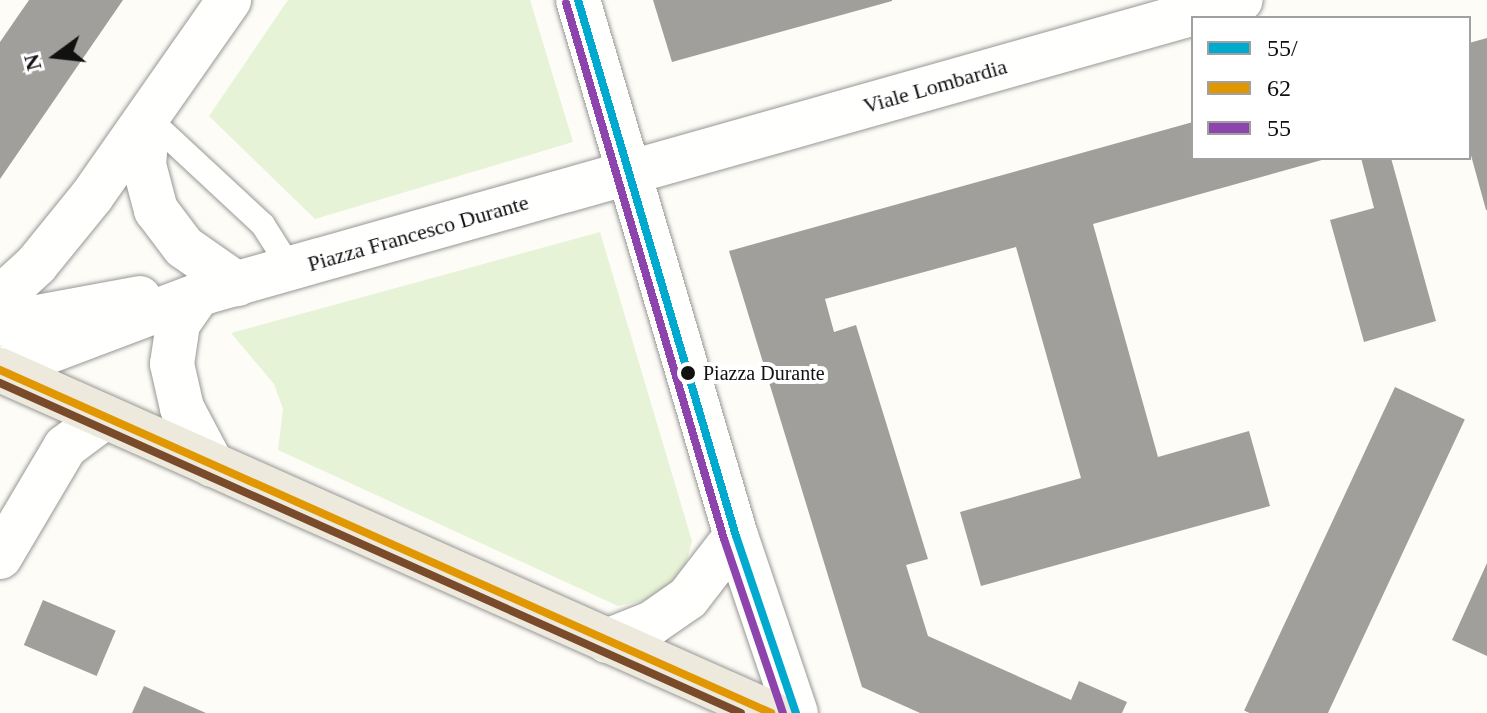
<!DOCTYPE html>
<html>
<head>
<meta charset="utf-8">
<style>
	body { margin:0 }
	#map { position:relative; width:1487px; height:713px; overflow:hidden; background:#fdfcf7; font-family:"Times New Roman",serif }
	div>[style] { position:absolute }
	.green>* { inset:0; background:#e7f3d7 }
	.building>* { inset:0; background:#a19f9c; transform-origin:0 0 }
	.roads { filter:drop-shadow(0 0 2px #979795) drop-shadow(0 0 2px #979795) }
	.service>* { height:24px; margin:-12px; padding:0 12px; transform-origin:12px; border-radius:12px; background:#fffffe }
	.minor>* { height:44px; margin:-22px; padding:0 22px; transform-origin:22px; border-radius:22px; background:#fffffe }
	.tertiary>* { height:44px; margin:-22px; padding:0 22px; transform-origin:22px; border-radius:22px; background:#fffffe }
	.primary>* { height:44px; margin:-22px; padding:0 22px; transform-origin:22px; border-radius:22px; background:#ede9dc }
	.bus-1>* { height:8px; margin:-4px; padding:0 4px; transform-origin:4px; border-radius:4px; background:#00a9ce }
	.bus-2>* { height:8px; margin:-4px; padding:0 4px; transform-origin:4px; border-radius:4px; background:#e09702 }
	.bus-3>* { height:8px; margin:-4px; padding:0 4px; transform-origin:4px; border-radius:4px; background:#8e44ad }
	.bus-4>* { height:8px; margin:-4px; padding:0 4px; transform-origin:4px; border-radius:4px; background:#7a4b2a }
	.dots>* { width:22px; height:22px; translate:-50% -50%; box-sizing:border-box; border:4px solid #fff; border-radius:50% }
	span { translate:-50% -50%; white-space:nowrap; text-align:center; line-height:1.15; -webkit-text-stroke:8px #fff; paint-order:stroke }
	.bus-label { font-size:20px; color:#111 }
	.left { translate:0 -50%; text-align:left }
	.street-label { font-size:22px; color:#111 }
	.legend { position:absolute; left:1191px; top:16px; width:280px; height:144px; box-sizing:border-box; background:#fff; border:2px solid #a0a0a0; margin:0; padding:10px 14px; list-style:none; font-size:24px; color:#111 }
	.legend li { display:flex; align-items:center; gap:16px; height:40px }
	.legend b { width:40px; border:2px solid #a0a0a0 }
	.north { position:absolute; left:16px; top:16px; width:80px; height:80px; -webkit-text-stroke:6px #fff; paint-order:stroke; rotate:255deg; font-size:22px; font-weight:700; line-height:32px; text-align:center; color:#111 }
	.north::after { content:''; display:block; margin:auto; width:28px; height:36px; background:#111; clip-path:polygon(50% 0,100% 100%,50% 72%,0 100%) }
</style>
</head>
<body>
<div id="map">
	<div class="green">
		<div style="clip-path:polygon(288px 0,530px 0,573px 142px,315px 219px,209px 116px)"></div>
		<div style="clip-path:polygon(600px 232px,692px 541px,683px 575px,655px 598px,618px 606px,278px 450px,283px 409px,274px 384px,231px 333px)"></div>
	</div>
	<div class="building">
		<div style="clip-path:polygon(29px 0,123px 0,0 179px,0 42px)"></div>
		<div style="clip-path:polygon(653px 0,892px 0,892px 1px,672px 62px)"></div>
		<div style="clip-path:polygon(1487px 38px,1487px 210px,1486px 210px,1469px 148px,1469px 43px)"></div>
		<div style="clip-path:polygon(1193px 122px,1193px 158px,1329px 158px,1093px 224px,1158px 457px,1249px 431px,1270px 506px,981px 586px,960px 512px,1081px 478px,1016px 247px,825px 299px,834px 332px,856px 325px,928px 559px,906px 565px,928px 636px,1071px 700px,1079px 681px,1127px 702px,1122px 713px,920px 713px,862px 687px,729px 251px)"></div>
		<div style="clip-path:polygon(1361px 158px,1391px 158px,1436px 321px,1364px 342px,1330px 220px,1374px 208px)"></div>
		<div style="left:1395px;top:387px;width:77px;height:357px;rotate:25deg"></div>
		<div style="clip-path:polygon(1487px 563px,1487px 656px,1452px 640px)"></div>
		<div style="left:43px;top:600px;width:79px;height:49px;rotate:23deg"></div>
		<div style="clip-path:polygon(144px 686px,206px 713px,132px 713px)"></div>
	</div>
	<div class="roads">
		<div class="service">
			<div style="left:148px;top:118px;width:157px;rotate:42.9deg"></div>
			<div style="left:263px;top:225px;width:52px;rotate:57.5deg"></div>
		</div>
		<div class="minor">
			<div style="left:0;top:557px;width:128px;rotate:-59.4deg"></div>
			<div style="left:65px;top:447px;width:50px;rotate:-36.9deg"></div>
		</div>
		<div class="tertiary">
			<div style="left:578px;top:0;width:559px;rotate:73.58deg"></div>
			<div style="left:736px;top:536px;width:187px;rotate:71.3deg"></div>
			<div style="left:148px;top:118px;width:47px;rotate:94.9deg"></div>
			<div style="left:144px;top:165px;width:47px;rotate:75.1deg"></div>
			<div style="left:156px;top:210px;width:46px;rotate:52.9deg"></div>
			<div style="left:184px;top:247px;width:65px;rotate:34.9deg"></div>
			<div style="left:198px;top:295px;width:35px;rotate:125deg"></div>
			<div style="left:178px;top:324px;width:40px;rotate:98.5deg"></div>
			<div style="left:172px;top:364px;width:45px;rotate:77.2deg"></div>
			<div style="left:182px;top:408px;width:64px;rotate:62.2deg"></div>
			<div style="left:0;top:298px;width:49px;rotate:-42.5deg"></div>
			<div style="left:36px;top:265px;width:89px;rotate:-50.9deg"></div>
			<div style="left:92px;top:196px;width:239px;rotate:-55deg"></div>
			<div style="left:0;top:324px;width:142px;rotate:-10.5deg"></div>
			<div style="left:0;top:370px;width:220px;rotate:-20.7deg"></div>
			<div style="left:206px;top:292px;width:1075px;rotate:-15.76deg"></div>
			<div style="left:607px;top:641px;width:48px;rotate:-21.8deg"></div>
			<div style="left:652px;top:623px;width:44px;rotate:-34.8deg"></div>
			<div style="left:688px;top:598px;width:78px;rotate:-52.3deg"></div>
		</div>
		<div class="primary">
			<div style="left:0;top:370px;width:844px;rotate:23.98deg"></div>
		</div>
	</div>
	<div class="bus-1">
		<div style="left:578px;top:0;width:559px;rotate:73.58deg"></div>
		<div style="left:736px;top:536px;width:187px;rotate:71.3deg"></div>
	</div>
	<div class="bus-2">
		<div style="left:0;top:370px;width:844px;rotate:23.98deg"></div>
	</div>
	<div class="bus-3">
		<div style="left:566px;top:3px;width:559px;rotate:73.58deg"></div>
		<div style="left:724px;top:539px;width:184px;rotate:71.3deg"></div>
	</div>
	<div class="bus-4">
		<div style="left:0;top:383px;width:811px;rotate:24.01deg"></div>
	</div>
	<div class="dots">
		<div style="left:688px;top:373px;background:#111"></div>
	</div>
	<div class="bus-label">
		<span class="left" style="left:703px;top:373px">Piazza Durante</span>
	</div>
	<div class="street-label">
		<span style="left:935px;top:86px;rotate:-16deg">Viale Lombardia</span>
		<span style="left:418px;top:233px;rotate:-16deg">Piazza Francesco Durante</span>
	</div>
	<ul class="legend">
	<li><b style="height:10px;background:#00a9ce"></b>55/</li>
	<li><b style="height:10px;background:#e09702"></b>62</li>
	<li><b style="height:10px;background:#8e44ad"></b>55</li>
	</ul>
	<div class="north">N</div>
</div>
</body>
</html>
